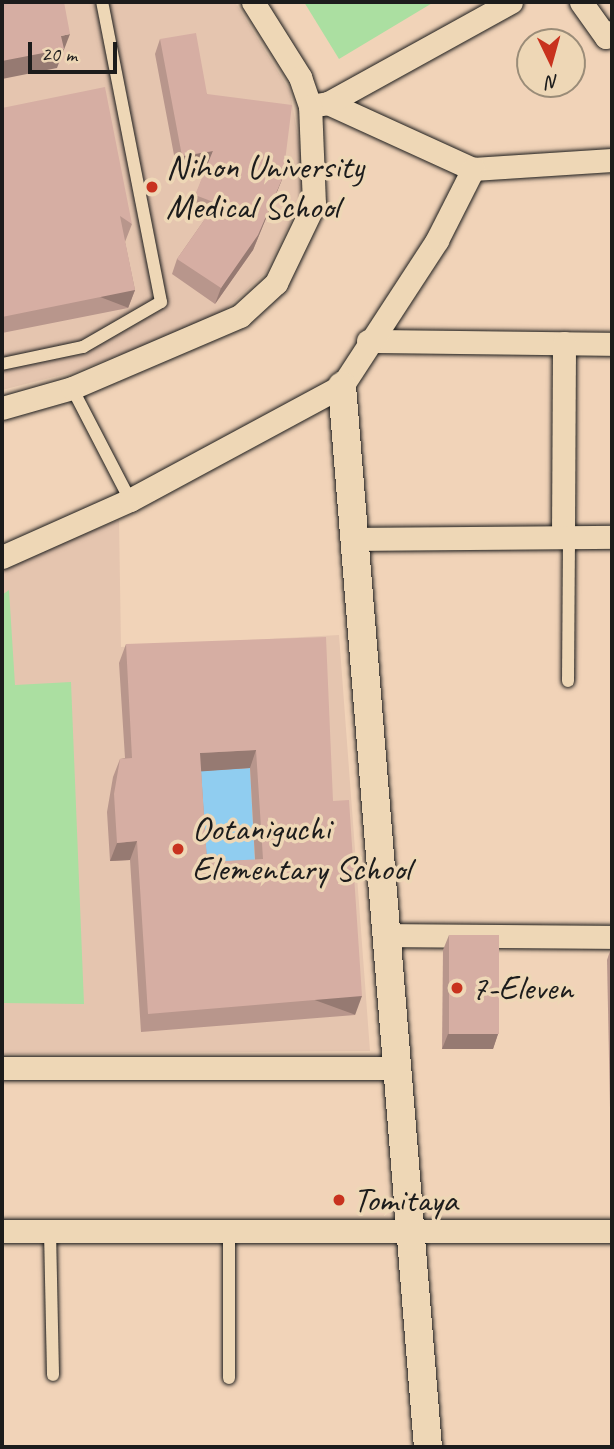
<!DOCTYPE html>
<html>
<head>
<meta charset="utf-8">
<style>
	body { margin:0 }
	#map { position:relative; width:614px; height:1449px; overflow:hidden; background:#f1d3b8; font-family:Caveat,sans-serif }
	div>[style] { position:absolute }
	.built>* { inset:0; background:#e5c5af }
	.green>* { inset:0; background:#abdfa1 }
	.water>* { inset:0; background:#90cdf0; transform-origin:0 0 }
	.roads { filter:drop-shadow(0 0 2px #1c1c1c) drop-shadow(0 0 2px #1c1c1c) }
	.service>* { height:12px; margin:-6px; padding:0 6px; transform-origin:6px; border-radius:6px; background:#eed7b6 }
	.minor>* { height:23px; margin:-11.5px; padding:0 11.5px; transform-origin:11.5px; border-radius:11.5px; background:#eed7b6 }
	.tertiary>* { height:28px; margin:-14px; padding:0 14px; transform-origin:14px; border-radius:14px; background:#eed7b6 }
	.wall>* { inset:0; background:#b8968c }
	.shaded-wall>* { inset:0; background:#967a72; transform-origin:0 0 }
	.building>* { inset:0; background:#d6aea3; transform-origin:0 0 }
	.dots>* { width:19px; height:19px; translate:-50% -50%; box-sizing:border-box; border:4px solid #eed7b6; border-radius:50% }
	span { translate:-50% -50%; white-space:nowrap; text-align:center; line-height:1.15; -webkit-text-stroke:7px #eed7b6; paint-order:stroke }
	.poi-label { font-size:35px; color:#1c1c1c }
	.left { translate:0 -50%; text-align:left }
	.frame { position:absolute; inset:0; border:4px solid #1c1c1c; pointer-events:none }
	.north { position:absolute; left:516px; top:28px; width:70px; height:70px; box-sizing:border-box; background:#eed7b6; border:2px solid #9a8c78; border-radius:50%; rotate:175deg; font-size:19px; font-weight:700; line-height:28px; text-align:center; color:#1c1c1c }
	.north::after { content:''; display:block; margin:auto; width:24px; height:32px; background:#c8321e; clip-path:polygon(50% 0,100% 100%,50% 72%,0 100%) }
	.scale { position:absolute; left:28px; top:42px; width:89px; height:32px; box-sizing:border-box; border:4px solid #1c1c1c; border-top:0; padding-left:9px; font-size:21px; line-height:24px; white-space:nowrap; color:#1c1c1c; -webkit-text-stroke:5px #eed7b6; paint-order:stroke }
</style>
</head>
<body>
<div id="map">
	<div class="built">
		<div style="clip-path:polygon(2px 2px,235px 2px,290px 91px,304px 172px,300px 202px,265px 273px,215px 319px,74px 372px,2px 390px)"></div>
		<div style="clip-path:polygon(119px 520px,121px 647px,339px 635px,370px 1051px,2px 1054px,2px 567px)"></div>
	</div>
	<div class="green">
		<div style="clip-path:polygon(304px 2px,434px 2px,339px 59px)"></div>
		<div style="clip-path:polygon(9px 590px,15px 685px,71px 682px,84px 1004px,2px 1003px,2px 595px)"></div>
	</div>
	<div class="water">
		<div style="left:250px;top:768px;width:110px;height:57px;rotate:87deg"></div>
	</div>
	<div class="roads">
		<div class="service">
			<div style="left:2px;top:364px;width:83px;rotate:-11.9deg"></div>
			<div style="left:83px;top:347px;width:90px;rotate:-30deg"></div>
			<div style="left:161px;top:302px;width:306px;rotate:-101.1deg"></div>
			<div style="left:72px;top:388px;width:126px;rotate:62.6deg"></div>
			<div style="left:568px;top:681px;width:144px;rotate:-89.6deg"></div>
			<div style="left:50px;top:1231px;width:144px;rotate:88.8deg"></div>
			<div style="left:229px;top:1231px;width:147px;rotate:90deg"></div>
		</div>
		<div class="minor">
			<div style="left:253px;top:2px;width:89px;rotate:57.9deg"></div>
			<div style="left:300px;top:77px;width:31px;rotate:71deg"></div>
			<div style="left:310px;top:106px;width:18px;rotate:-9deg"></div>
			<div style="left:328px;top:103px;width:159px;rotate:24.5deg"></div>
			<div style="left:473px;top:169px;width:139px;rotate:-3.7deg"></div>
			<div style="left:581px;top:2px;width:43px;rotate:54.5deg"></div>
			<div style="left:606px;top:37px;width:8px;rotate:-40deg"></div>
			<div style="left:328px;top:103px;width:209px;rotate:-28.9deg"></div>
			<div style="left:368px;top:341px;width:244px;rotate:0.7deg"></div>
			<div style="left:2px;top:408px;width:73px;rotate:-15.9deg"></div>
			<div style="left:72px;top:388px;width:183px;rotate:-23.2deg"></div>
			<div style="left:240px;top:316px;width:49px;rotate:-42.5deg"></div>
			<div style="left:276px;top:283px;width:88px;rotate:-64.3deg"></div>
			<div style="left:314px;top:204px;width:98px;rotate:-92.3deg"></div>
			<div style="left:563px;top:537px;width:194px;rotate:-89.7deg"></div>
			<div style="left:358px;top:539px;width:254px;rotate:-0.5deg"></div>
			<div style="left:2px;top:557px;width:140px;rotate:-24deg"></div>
			<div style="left:130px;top:500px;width:241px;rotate:-28.3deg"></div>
			<div style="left:342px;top:386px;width:174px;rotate:-56.9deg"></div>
			<div style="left:437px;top:240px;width:80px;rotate:-63.1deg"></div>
			<div style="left:389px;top:935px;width:223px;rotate:0.5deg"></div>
			<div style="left:2px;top:1068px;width:396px"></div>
			<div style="left:2px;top:1231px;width:610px"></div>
		</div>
		<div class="tertiary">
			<div style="left:342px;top:386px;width:1064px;rotate:85.37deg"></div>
		</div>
	</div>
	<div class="wall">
		<div style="clip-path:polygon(160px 39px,207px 94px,283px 177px,253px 250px,215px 304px,172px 274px,177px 259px,207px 216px,190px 210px,207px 166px,177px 171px,155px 54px)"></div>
		<div style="clip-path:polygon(2px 108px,132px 224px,125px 242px,135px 290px,128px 308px,2px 333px)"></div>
		<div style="clip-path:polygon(evenodd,126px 644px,333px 801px,355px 1015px,141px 1032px,130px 860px,110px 861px,107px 812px,113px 777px,120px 759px,125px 758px,119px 663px,126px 644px,250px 768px,255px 860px,207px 862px,201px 771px,250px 768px)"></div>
		<div style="clip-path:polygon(449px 935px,498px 1034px,493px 1049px,442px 1049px,443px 950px)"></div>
		<div style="clip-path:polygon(612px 945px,612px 1108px,610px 1108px,607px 960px)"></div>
	</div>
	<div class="shaded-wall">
		<div style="clip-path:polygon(70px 34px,57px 68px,2px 79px,2px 61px,61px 36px)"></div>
		<div style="clip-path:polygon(213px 151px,207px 166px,177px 171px,182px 156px)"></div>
		<div style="clip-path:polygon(283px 177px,253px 250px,215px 304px,221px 288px)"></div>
		<div style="left:135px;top:290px;width:19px;height:136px;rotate:111deg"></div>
		<div style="clip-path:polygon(256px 750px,250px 768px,193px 772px,200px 753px)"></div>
		<div style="clip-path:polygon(137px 841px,130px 860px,110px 861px,117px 843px)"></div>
		<div style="left:362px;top:996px;width:20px;height:215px;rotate:110deg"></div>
		<div style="clip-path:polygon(448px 1034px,498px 1034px,493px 1049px,442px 1049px)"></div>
	</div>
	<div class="building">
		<div style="clip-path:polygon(2px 2px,64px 2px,70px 34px,61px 36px,64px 49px,2px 61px)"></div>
		<div style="clip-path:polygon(196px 33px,207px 94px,292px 105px,283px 177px,258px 235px,221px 288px,177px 259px,216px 203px,195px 195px,213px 151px,182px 156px,160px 39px)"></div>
		<div style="clip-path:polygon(105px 87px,132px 224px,120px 216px,135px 290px,2px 317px,2px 108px)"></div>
		<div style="clip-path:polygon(evenodd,326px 637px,333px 801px,349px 800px,362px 996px,148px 1014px,137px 841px,117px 843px,114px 794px,120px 759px,132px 758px,126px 644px,326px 637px,256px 750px,263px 859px,207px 862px,200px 753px,256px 750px)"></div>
		<div style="left:449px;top:935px;width:50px;height:99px"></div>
	</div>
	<div class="dots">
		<div style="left:152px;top:187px;background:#c8321e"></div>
		<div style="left:178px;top:849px;background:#c8321e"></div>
		<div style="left:457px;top:988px;background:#c8321e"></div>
		<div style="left:339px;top:1200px;background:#c8321e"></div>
	</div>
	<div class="poi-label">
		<span class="left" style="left:166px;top:187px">Nihon University<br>Medical School</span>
		<span class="left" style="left:192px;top:849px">Ootaniguchi<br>Elementary School</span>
		<span class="left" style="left:471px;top:988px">7-Eleven</span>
		<span class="left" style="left:353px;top:1200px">Tomitaya</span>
	</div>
	<div class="frame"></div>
	<div class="north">N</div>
	<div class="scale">20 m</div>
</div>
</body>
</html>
